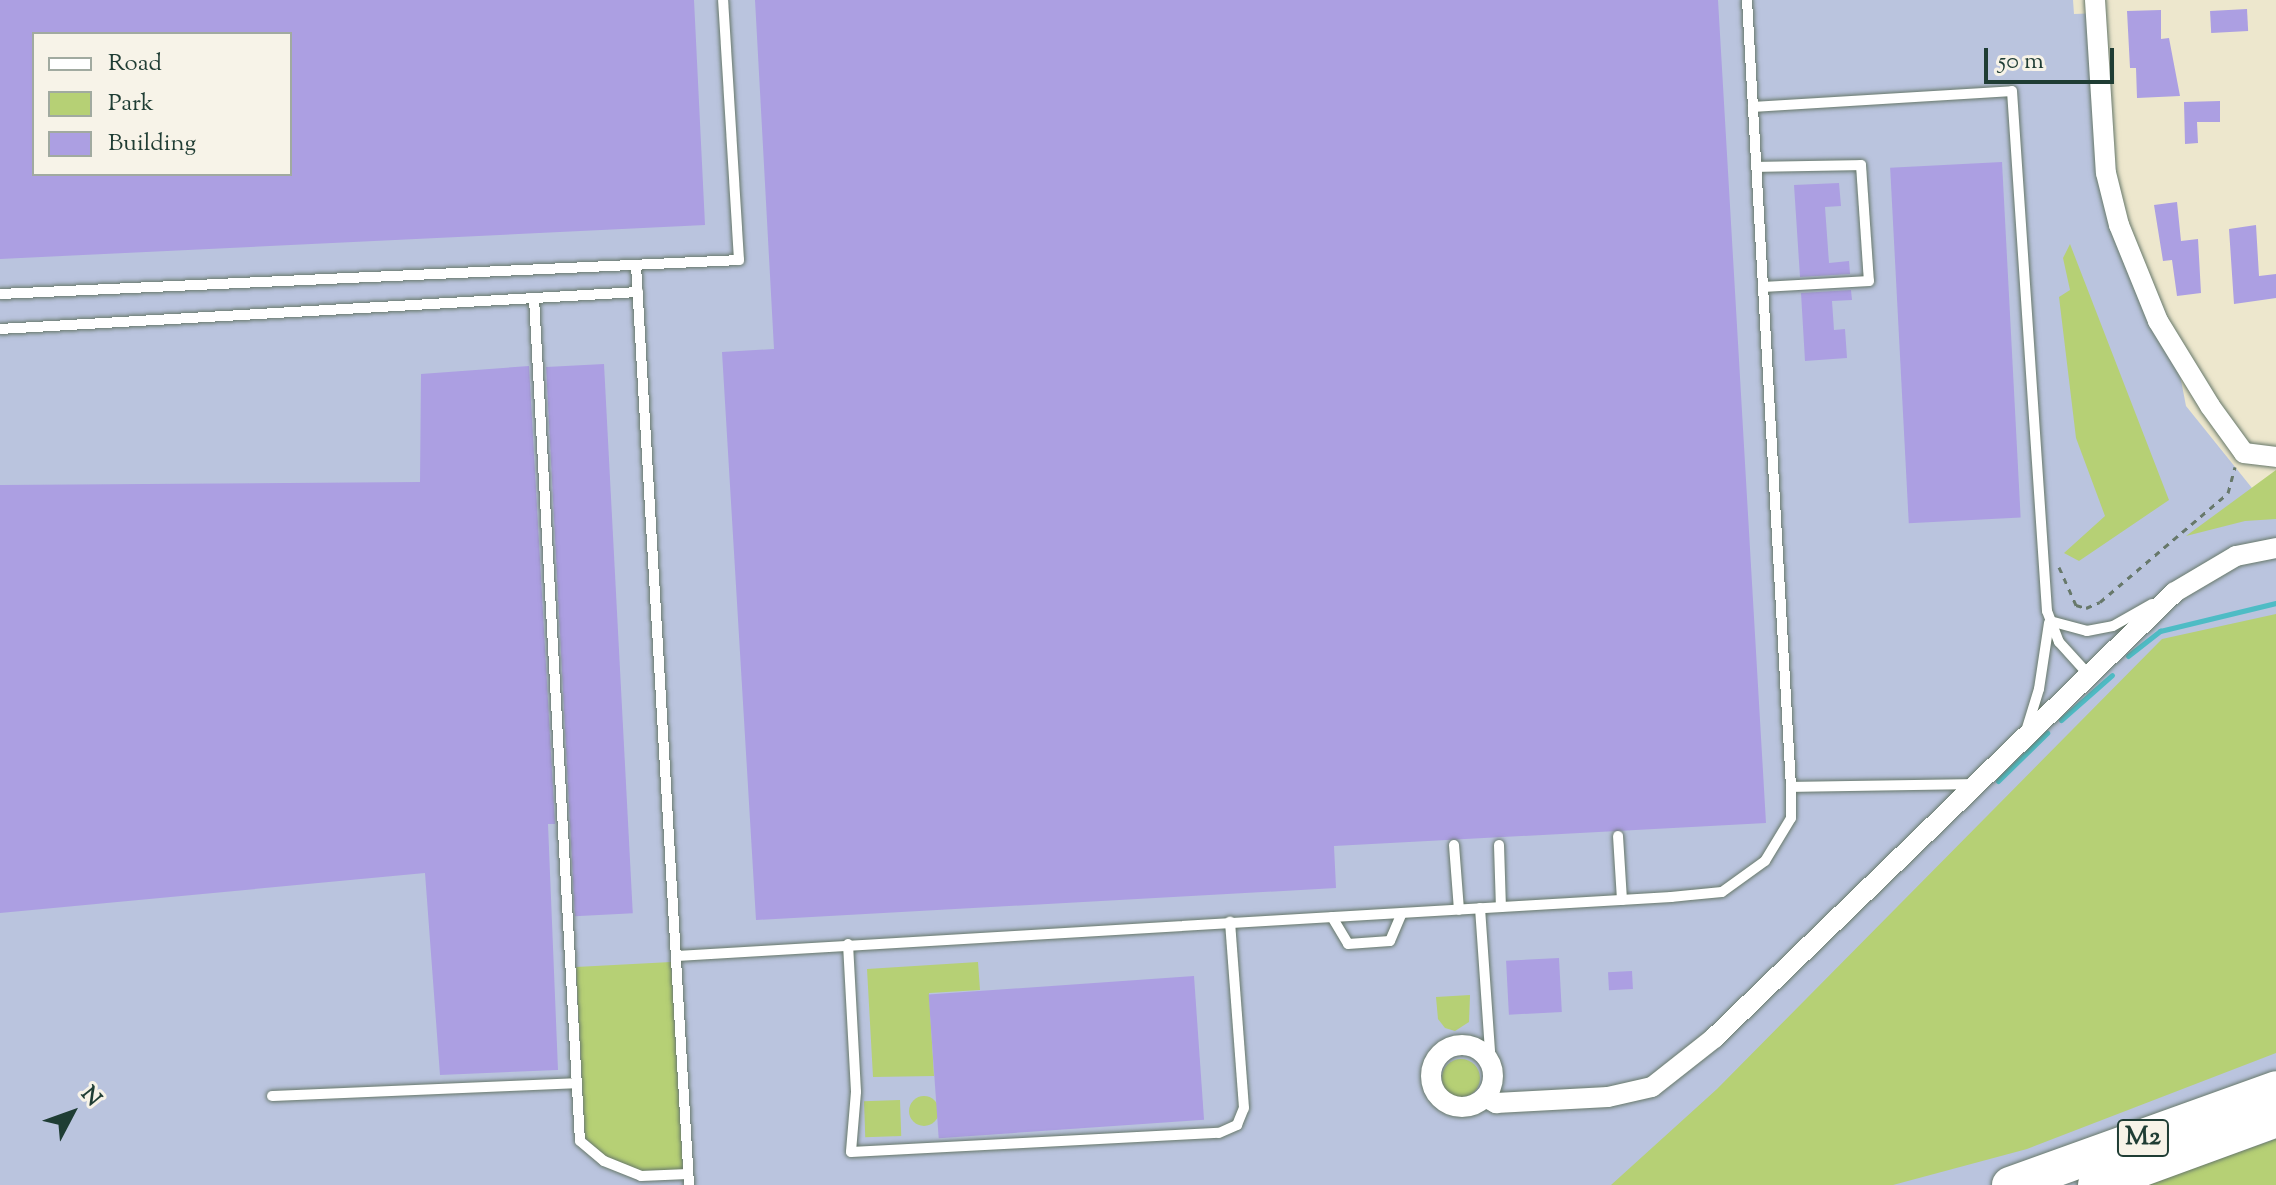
<!DOCTYPE html>
<html>
<head>
<meta charset="utf-8">
<style>
	body { margin:0 }
	#map { position:relative; width:2276px; height:1185px; overflow:hidden; background:#ede7cd; font-family:"Sorts Mill Goudy",serif }
	div>[style] { position:absolute }
	.industrial>* { inset:0; background:#bac4de }
	.green>* { inset:0; background:#b6d075; transform-origin:0 0 }
	.round { border-radius:50% }
	.stream>* { height:5px; margin:-2.5px; padding:0 2.5px; transform-origin:2.5px; border-radius:2.5px; background:#4ebcc5 }
	.building>* { inset:0; background:#ac9fe2; transform-origin:0 0 }
	.path>* { height:3px; margin-top:-1.5px; transform-origin:0; background:repeating-linear-gradient(90deg,#67786a 0 6px,transparent 0 12px) }
	.roads { filter:drop-shadow(0 0 2px #67786a) drop-shadow(0 0 2px #67786a) }
	.lane>* { height:10px; margin:-5px; padding:0 5px; transform-origin:5px; border-radius:5px; background:#fff }
	.street>* { height:20px; margin:-10px; padding:0 10px; transform-origin:10px; border-radius:10px; background:#fff }
	.street>.ring { margin:-10px; padding:0; box-sizing:content-box; background:none; border:20px solid #fff; border-radius:50% }
	.highway>* { height:36px; margin:-18px; padding:0 18px; transform-origin:18px; border-radius:18px; background:#fff }
	span { translate:-50% -50%; white-space:nowrap; text-align:center; line-height:1.15; -webkit-text-stroke:7px #f7f3e8; paint-order:stroke }
	.shield-label span { padding:2px 6px; background:#f7f3e8; border:2px solid; border-radius:6px; -webkit-text-stroke-width:0 }
	.shield-label { font-size:26px; color:#1f3d34; font-weight:700 }
	.legend { position:absolute; left:32px; top:32px; width:260px; height:144px; box-sizing:border-box; background:#f7f3e8; border:2px solid #a1aaa0; margin:0; padding:10px 14px; list-style:none; font-size:24px; color:#1f3d34 }
	.legend li { display:flex; align-items:center; gap:16px; height:40px }
	.legend b { width:40px; border:2px solid #a1aaa0 }
	.north { position:absolute; left:32px; top:1073px; width:80px; height:80px; -webkit-text-stroke:6px #f7f3e8; paint-order:stroke; rotate:49deg; font-size:22px; font-weight:700; line-height:32px; text-align:center; color:#1f3d34 }
	.north::after { content:''; display:block; margin:auto; width:28px; height:36px; background:#1f3d34; clip-path:polygon(50% 0,100% 100%,50% 72%,0 100%) }
	.scale { position:absolute; left:1984px; top:48px; width:130px; height:36px; box-sizing:border-box; border:4px solid #1f3d34; border-top:0; padding-left:10px; font-size:24px; line-height:28px; white-space:nowrap; color:#1f3d34; -webkit-text-stroke:6px #f7f3e8; paint-order:stroke }
</style>
</head>
<body>
<div id="map">
	<div class="industrial">
		<div style="clip-path:polygon(evenodd,0 0,2073px 0,2074px 14px,2101px 13px,2119px 202px,2170px 323px,2186px 406px,2256px 493px,2276px 474px,2276px 1181px,2264px 1185px,0 1185px,0 0,34px 34px,290px 34px,290px 174px,34px 174px,34px 34px)"></div>
	</div>
	<div class="green">
		<div style="clip-path:polygon(2070px 244px,2169px 500px,2079px 561px,2064px 553px,2105px 516px,2076px 438px,2059px 297px,2070px 290px,2063px 258px)"></div>
		<div style="clip-path:polygon(2276px 470px,2276px 519px,2245px 521px,2186px 536px)"></div>
		<div style="clip-path:polygon(2276px 614px,2276px 1053px,2027px 1149px,1893px 1185px,1611px 1185px,1717px 1089px,2162px 639px)"></div>
		<div style="clip-path:polygon(671px 962px,683px 1170px,641px 1171px,606px 1157px,585px 1138px,576px 967px)"></div>
		<div style="clip-path:polygon(978px 962px,980px 990px,929px 993px,934px 1076px,873px 1077px,867px 969px)"></div>
		<div style="clip-path:polygon(1470px 995px,1469px 1022px,1455px 1031px,1445px 1028px,1438px 1019px,1436px 997px)"></div>
		<div class="round" style="left:1442px;top:1059px;width:38px;height:38px"></div>
		<div class="round" style="left:909px;top:1096px;width:30px;height:30px"></div>
		<div style="left:900px;top:1100px;width:36px;height:36px;rotate:88deg"></div>
		<div style="clip-path:polygon(2276px 1139px,2276px 1185px,2145px 1185px)"></div>
	</div>
	<div class="stream">
		<div style="left:2128px;top:656px;width:41px;rotate:-38deg"></div>
		<div style="left:2160px;top:631px;width:119px;rotate:-13.6deg"></div>
		<div style="left:2061px;top:720px;width:68px;rotate:-41.4deg"></div>
		<div style="left:1998px;top:781px;width:69px;rotate:-44.4deg"></div>
	</div>
	<div class="building">
		<div style="clip-path:polygon(evenodd,0 0,694px 0,705px 225px,0 259px,0 0,34px 34px,290px 34px,290px 174px,34px 174px,34px 34px)"></div>
		<div style="clip-path:polygon(755px 0,1718px 0,1766px 823px,1334px 846px,1336px 888px,756px 920px,722px 352px,774px 349px)"></div>
		<div style="left:2247px;top:9px;width:22px;height:37px;rotate:87deg"></div>
		<div style="clip-path:polygon(2161px 10px,2161px 39px,2169px 38px,2180px 96px,2137px 98px,2136px 68px,2130px 68px,2127px 11px)"></div>
		<div style="clip-path:polygon(2220px 101px,2220px 122px,2197px 122px,2198px 143px,2185px 144px,2184px 102px)"></div>
		<div style="left:2002px;top:162px;width:356px;height:112px;rotate:87deg"></div>
		<div style="clip-path:polygon(1839px 183px,1841px 206px,1825px 207px,1829px 263px,1849px 261px,1850px 274px,1800px 277px,1794px 185px)"></div>
		<div style="clip-path:polygon(2177px 202px,2181px 241px,2198px 239px,2201px 293px,2177px 296px,2172px 260px,2163px 261px,2154px 205px)"></div>
		<div style="clip-path:polygon(2256px 225px,2259px 276px,2276px 274px,2276px 298px,2234px 304px,2229px 229px)"></div>
		<div style="clip-path:polygon(1851px 290px,1852px 300px,1832px 301px,1834px 330px,1845px 329px,1847px 358px,1805px 361px,1801px 293px)"></div>
		<div style="left:604px;top:364px;width:550px;height:58px;rotate:87deg"></div>
		<div style="clip-path:polygon(529px 366px,555px 824px,548px 824px,558px 1070px,440px 1075px,425px 873px,0 913px,0 485px,420px 482px,421px 374px)"></div>
		<div style="left:1559px;top:958px;width:54px;height:53px;rotate:87deg"></div>
		<div style="left:1632px;top:971px;width:18px;height:24px;rotate:87deg"></div>
		<div style="left:1194px;top:976px;width:144px;height:266px;rotate:86deg"></div>
	</div>
	<div class="path">
		<div style="left:2059px;top:567px;width:42px;rotate:65.9deg"></div>
		<div style="left:2076px;top:605px;width:10px;rotate:17deg"></div>
		<div style="left:2086px;top:608px;width:15px;rotate:-23deg"></div>
		<div style="left:2100px;top:602px;width:168px;rotate:-40.4deg"></div>
		<div style="left:2228px;top:493px;width:27px;rotate:-75deg"></div>
	</div>
	<div class="roads">
		<div class="lane">
			<div style="left:1753px;top:107px;width:259px;rotate:-3.5deg"></div>
			<div style="left:2012px;top:91px;width:521px;rotate:86.15deg"></div>
			<div style="left:2047px;top:611px;width:33px;rotate:69deg"></div>
			<div style="left:2059px;top:642px;width:43px;rotate:47.8deg"></div>
			<div style="left:1756px;top:167px;width:105px;rotate:-1.1deg"></div>
			<div style="left:1861px;top:165px;width:116px;rotate:86.1deg"></div>
			<div style="left:1869px;top:281px;width:106px;rotate:176.8deg"></div>
			<div style="left:636px;top:265px;width:922px;rotate:86.7deg"></div>
			<div style="left:0;top:294px;width:740px;rotate:-2.63deg"></div>
			<div style="left:739px;top:260px;width:260px;rotate:-93.5deg"></div>
			<div style="left:534px;top:298px;width:844px;rotate:86.88deg"></div>
			<div style="left:580px;top:1141px;width:31px;rotate:40deg"></div>
			<div style="left:604px;top:1161px;width:40px;rotate:22deg"></div>
			<div style="left:641px;top:1176px;width:47px;rotate:-2.4deg"></div>
			<div style="left:0;top:329px;width:639px;rotate:-3.32deg"></div>
			<div style="left:2050px;top:621px;width:38px;rotate:15deg"></div>
			<div style="left:2087px;top:631px;width:26px;rotate:-11deg"></div>
			<div style="left:2113px;top:626px;width:45px;rotate:-29.4deg"></div>
			<div style="left:2027px;top:728px;width:41px;rotate:-72.9deg"></div>
			<div style="left:2039px;top:689px;width:67px;rotate:-81.4deg"></div>
			<div style="left:1791px;top:787px;width:182px;rotate:-0.9deg"></div>
			<div style="left:1618px;top:836px;width:64px;rotate:86.4deg"></div>
			<div style="left:1454px;top:845px;width:65px;rotate:85.6deg"></div>
			<div style="left:1499px;top:845px;width:62px;rotate:88.2deg"></div>
			<div style="left:1480px;top:908px;width:157px;rotate:86deg"></div>
			<div style="left:1332px;top:917px;width:31px;rotate:59deg"></div>
			<div style="left:1348px;top:944px;width:42px;rotate:-4.1deg"></div>
			<div style="left:1390px;top:941px;width:30px;rotate:-67deg"></div>
			<div style="left:848px;top:944px;width:148px;rotate:86.9deg"></div>
			<div style="left:856px;top:1092px;width:60px;rotate:94.8deg"></div>
			<div style="left:851px;top:1152px;width:368px;rotate:-3deg"></div>
			<div style="left:1219px;top:1133px;width:20px;rotate:-24deg"></div>
			<div style="left:1237px;top:1125px;width:18px;rotate:-68deg"></div>
			<div style="left:1244px;top:1108px;width:187px;rotate:-94.3deg"></div>
			<div style="left:677px;top:956px;width:996px;rotate:-3.4deg"></div>
			<div style="left:1671px;top:897px;width:51px;rotate:-5.6deg"></div>
			<div style="left:1722px;top:892px;width:53px;rotate:-35.8deg"></div>
			<div style="left:1765px;top:861px;width:50px;rotate:-58.8deg"></div>
			<div style="left:1791px;top:818px;width:31px;rotate:-90deg"></div>
			<div style="left:1791px;top:787px;width:788px;rotate:-93.2deg"></div>
			<div style="left:272px;top:1096px;width:304px;rotate:-2.4deg"></div>
		</div>
		<div class="street">
			<div style="left:2095px;top:0;width:173px;rotate:86.4deg"></div>
			<div style="left:2106px;top:173px;width:54px;rotate:76deg"></div>
			<div style="left:2119px;top:225px;width:104px;rotate:67.9deg"></div>
			<div style="left:2158px;top:321px;width:100px;rotate:58.5deg"></div>
			<div style="left:2210px;top:406px;width:58px;rotate:54.1deg"></div>
			<div style="left:2244px;top:453px;width:32px;rotate:7deg"></div>
			<div class="ring" style="left:1431px;top:1045px;width:42px;height:42px"></div>
			<div style="left:1485px;top:1097px;width:13px;rotate:29deg"></div>
			<div style="left:1496px;top:1103px;width:112px;rotate:-3.1deg"></div>
			<div style="left:1608px;top:1097px;width:45px;rotate:-12.8deg"></div>
			<div style="left:1652px;top:1087px;width:79px;rotate:-38.3deg"></div>
			<div style="left:1714px;top:1038px;width:641px;rotate:-44.05deg"></div>
			<div style="left:2175px;top:592px;width:71px;rotate:-30.5deg"></div>
			<div style="left:2236px;top:556px;width:41px;rotate:-11.3deg"></div>
		</div>
		<div class="highway">
			<div style="left:2010px;top:1185px;width:283px;rotate:-19.8deg"></div>
			<div style="left:2096px;top:1185px;width:192px;rotate:-20.1deg"></div>
		</div>
	</div>
	<div class="shield-label">
		<span style="left:2143px;top:1138px">M2</span>
	</div>
	<ul class="legend">
	<li><b style="height:10px;background:#fff"></b>Road</li>
	<li><b style="height:22px;background:#b6d075"></b>Park</li>
	<li><b style="height:22px;background:#ac9fe2"></b>Building</li>
	</ul>
	<div class="north">N</div>
	<div class="scale">50 m</div>
</div>
</body>
</html>
